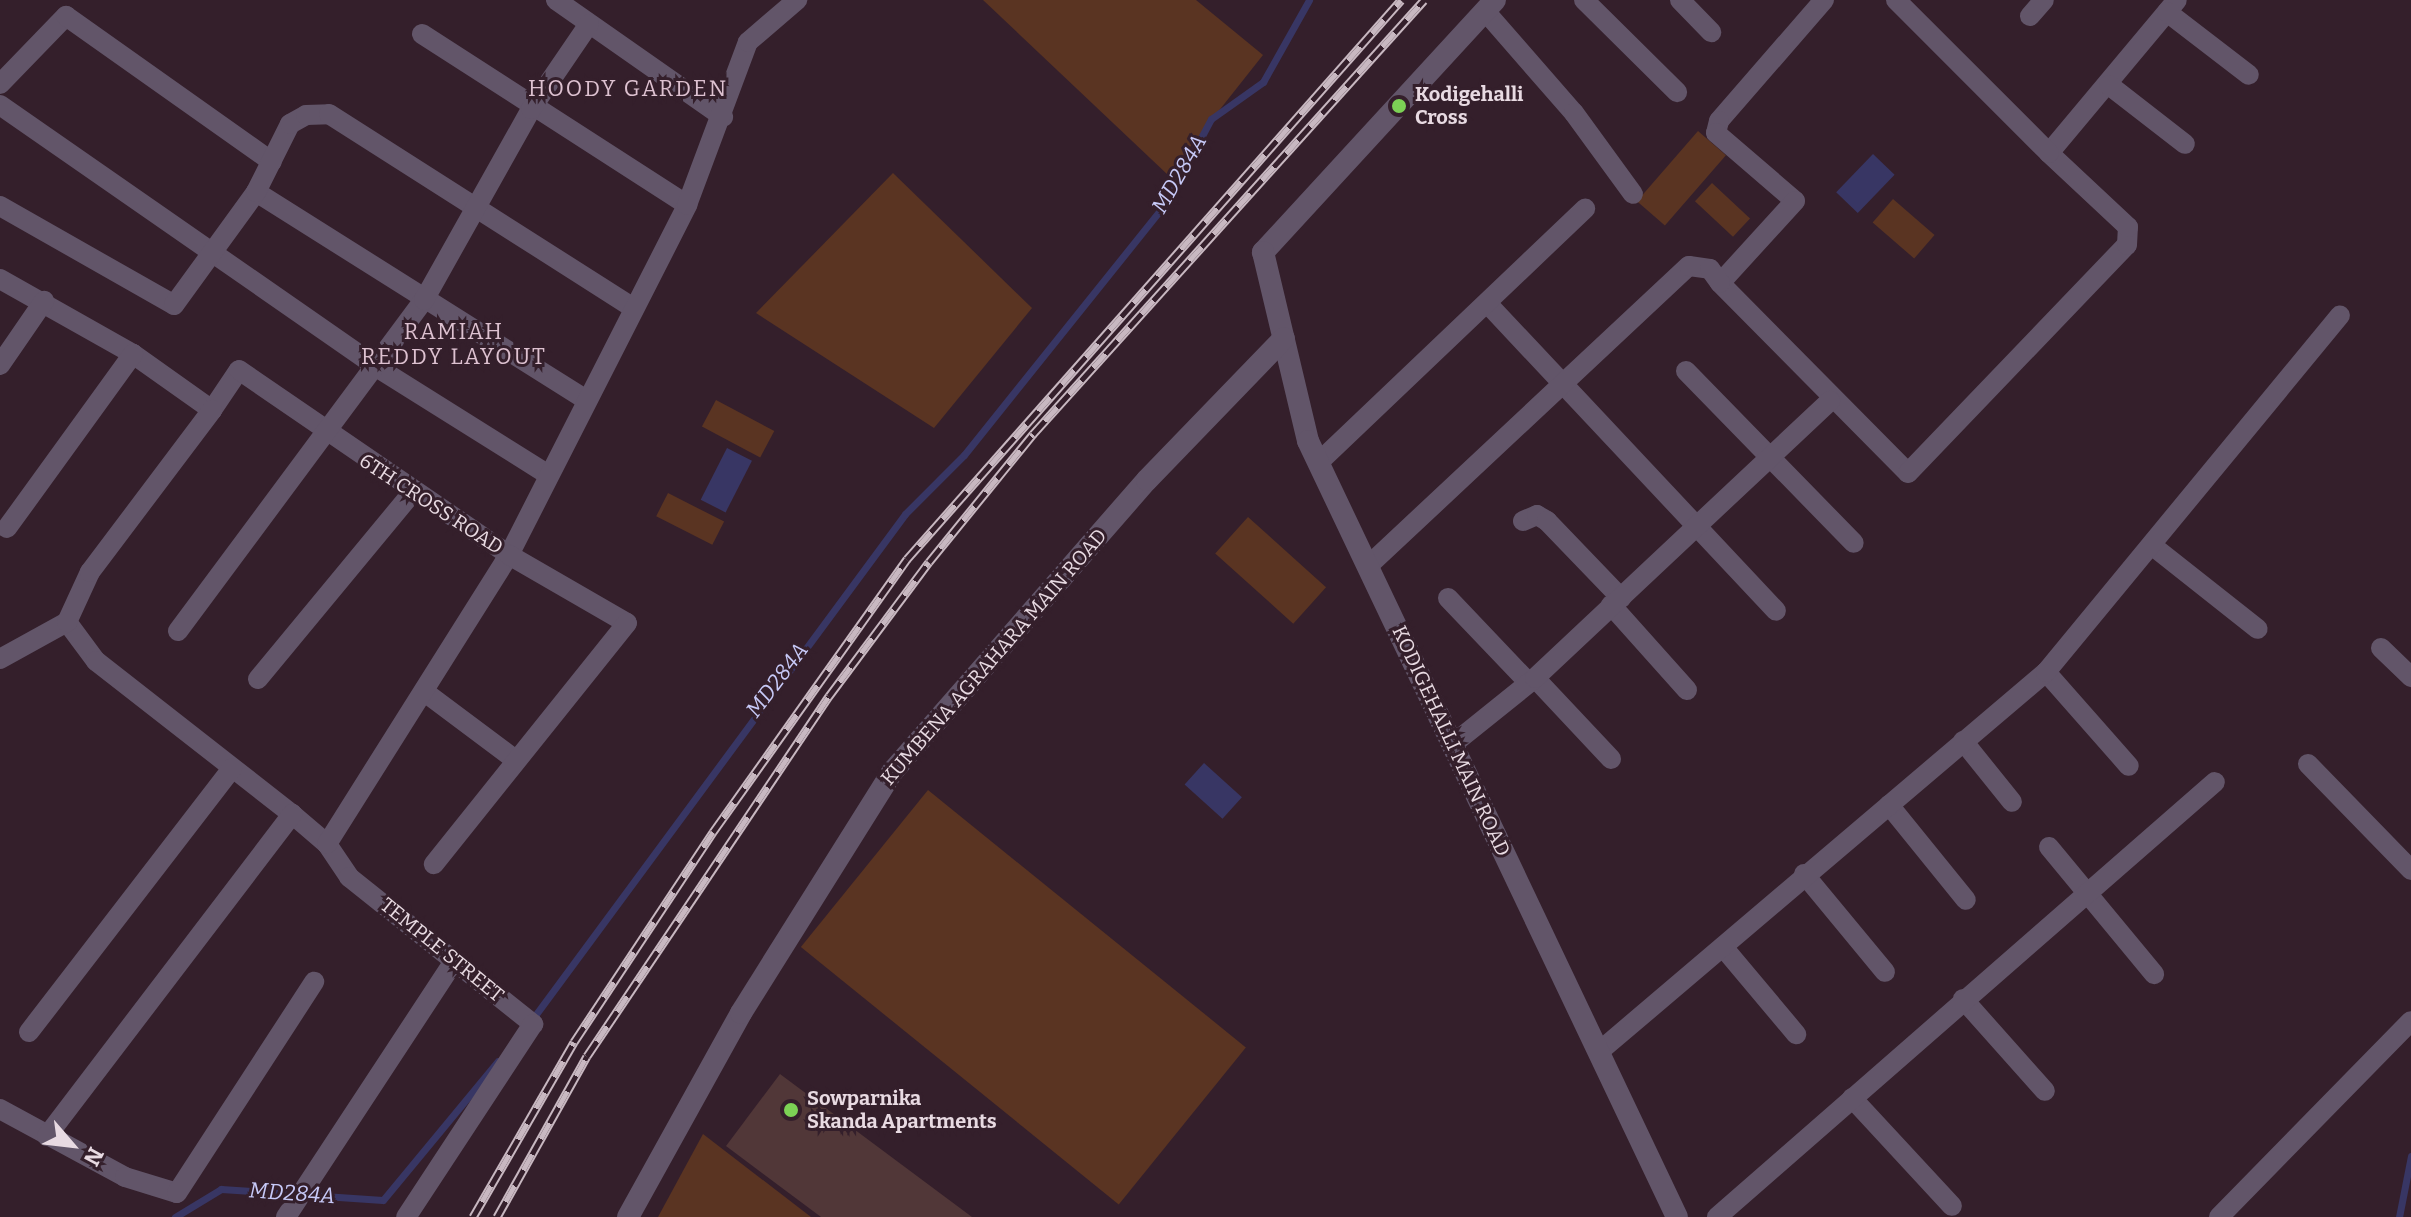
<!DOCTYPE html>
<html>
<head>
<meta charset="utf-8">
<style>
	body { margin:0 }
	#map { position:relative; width:2411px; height:1217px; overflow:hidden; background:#341f2b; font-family:Bitter,serif }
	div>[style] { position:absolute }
	.green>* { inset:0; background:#5a3422; transform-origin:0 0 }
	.water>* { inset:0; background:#383664; transform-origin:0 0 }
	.stream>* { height:7px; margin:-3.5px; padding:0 3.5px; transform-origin:3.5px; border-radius:3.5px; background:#383664 }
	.building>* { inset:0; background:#513738 }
	.minor>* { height:20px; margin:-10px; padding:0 10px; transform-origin:10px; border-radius:10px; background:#625569 }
	.tertiary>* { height:22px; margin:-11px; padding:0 11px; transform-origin:11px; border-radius:11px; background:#625569 }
	.rail>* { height:9px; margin-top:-4.5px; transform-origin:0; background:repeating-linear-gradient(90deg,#341f2b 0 18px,#c8b8c1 0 36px); box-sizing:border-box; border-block:2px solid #c8b8c1 }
	.dots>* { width:22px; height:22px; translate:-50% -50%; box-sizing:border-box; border:4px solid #341f2b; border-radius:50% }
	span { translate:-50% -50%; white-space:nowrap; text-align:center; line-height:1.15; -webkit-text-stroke:6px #341f2b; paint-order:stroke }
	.poi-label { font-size:20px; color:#e8dae2; font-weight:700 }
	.left { translate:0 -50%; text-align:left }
	.street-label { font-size:20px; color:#e8dae2 }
	.neighbourhood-label { font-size:22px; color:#ddc1d0; letter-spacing:2px }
	.water-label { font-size:22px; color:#c7c9f7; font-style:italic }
	.north { position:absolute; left:32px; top:1105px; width:80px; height:80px; -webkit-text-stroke:6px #341f2b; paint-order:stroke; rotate:118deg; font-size:22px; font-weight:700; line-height:32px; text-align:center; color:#e8dae2 }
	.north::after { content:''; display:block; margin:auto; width:28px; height:36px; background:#e8dae2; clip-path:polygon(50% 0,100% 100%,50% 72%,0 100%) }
</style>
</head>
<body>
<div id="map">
	<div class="green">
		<div style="clip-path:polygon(983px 0,1196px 0,1263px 55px,1168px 175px)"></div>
		<div style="left:1698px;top:131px;width:37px;height:93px;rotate:41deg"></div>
		<div style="clip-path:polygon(893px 173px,1032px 308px,934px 428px,756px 313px)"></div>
		<div style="left:1712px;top:183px;width:52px;height:25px;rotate:43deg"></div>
		<div style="left:1893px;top:199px;width:55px;height:31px;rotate:41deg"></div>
		<div style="left:716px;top:400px;width:66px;height:30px;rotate:28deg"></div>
		<div style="left:668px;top:493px;width:63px;height:26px;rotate:27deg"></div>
		<div style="left:1248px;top:517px;width:105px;height:49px;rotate:42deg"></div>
		<div style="left:928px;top:790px;width:409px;height:202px;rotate:39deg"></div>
		<div style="clip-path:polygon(703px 1134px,811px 1217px,658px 1217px)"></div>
	</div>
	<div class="water">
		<div style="left:1873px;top:154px;width:30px;height:53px;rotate:44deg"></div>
		<div style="left:727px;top:448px;width:28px;height:58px;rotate:27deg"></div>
		<div style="left:1204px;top:763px;width:51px;height:29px;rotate:42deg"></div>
	</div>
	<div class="stream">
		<div style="left:531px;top:1021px;width:630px;rotate:-53.58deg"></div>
		<div style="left:905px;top:514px;width:83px;rotate:-45deg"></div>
		<div style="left:964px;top:455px;width:324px;rotate:-51.3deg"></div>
		<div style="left:1167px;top:202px;width:94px;rotate:-62.1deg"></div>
		<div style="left:1211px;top:119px;width:64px;rotate:-35.4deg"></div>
		<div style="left:1263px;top:82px;width:94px;rotate:-60.7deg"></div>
		<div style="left:175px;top:1217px;width:54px;rotate:-31.3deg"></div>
		<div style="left:221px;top:1189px;width:162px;rotate:3.9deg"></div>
		<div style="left:383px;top:1200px;width:180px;rotate:-50.4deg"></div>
		<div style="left:2399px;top:1217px;width:62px;rotate:-78.9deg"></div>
	</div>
	<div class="building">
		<div style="clip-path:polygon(780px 1074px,972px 1217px,821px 1217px,726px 1146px)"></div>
	</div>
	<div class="minor">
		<div style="left:556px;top:0;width:204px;rotate:35deg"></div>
		<div style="left:1584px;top:0;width:131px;rotate:44.7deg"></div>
		<div style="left:1680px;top:0;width:45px;rotate:45.9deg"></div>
		<div style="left:1824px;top:0;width:160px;rotate:131deg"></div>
		<div style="left:1719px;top:121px;width:12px;rotate:104deg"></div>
		<div style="left:1716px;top:133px;width:104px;rotate:40.7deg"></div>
		<div style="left:1795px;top:201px;width:111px;rotate:132.4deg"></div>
		<div style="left:1720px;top:283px;width:267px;rotate:45.3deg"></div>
		<div style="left:1908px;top:473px;width:316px;rotate:-46.2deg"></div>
		<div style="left:2127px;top:245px;width:18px;rotate:-87deg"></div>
		<div style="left:2128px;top:227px;width:108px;rotate:-136.9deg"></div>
		<div style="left:2049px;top:153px;width:199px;rotate:-50.1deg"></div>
		<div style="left:1896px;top:0;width:216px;rotate:45deg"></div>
		<div style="left:1485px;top:11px;width:135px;rotate:48.9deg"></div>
		<div style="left:1574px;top:113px;width:100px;rotate:53.9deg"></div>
		<div style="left:2167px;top:12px;width:103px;rotate:37.5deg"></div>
		<div style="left:2030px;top:16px;width:21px;rotate:-49deg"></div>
		<div style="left:422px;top:34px;width:315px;rotate:32.8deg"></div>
		<div style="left:0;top:84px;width:95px;rotate:-45.9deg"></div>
		<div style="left:66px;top:16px;width:252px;rotate:35.3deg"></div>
		<div style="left:2109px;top:85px;width:96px;rotate:37.8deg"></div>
		<div style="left:0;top:105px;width:460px;rotate:34.8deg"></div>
		<div style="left:378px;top:368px;width:199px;rotate:32.1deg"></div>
		<div style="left:256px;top:192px;width:390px;rotate:32.2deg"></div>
		<div style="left:0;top:206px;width:200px;rotate:29.6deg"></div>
		<div style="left:174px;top:305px;width:140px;rotate:-54deg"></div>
		<div style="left:256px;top:192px;width:76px;rotate:-63.4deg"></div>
		<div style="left:290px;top:124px;width:18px;rotate:-29deg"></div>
		<div style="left:306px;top:115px;width:23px;rotate:-2deg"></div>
		<div style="left:329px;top:114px;width:361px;rotate:32.5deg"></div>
		<div style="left:0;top:279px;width:153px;rotate:29.4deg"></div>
		<div style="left:133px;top:354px;width:97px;rotate:35.3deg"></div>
		<div style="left:212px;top:410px;width:48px;rotate:-56deg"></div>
		<div style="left:239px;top:370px;width:327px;rotate:34.4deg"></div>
		<div style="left:509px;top:555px;width:393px;rotate:-63deg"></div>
		<div style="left:687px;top:205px;width:174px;rotate:-69.5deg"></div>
		<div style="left:748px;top:42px;width:65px;rotate:-40.6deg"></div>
		<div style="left:1487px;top:303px;width:422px;rotate:46.8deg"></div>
		<div style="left:0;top:365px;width:78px;rotate:-55.5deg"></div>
		<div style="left:1686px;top:371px;width:240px;rotate:45.7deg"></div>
		<div style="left:1318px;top:463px;width:369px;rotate:-43.6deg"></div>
		<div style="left:1523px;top:521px;width:15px;rotate:-23deg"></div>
		<div style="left:1537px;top:515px;width:12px;rotate:31deg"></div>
		<div style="left:1547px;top:521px;width:107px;rotate:46.1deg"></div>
		<div style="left:7px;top:528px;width:215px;rotate:-54.1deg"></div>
		<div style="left:2154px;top:547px;width:132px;rotate:38.3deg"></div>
		<div style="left:1368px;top:566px;width:439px;rotate:-43.1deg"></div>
		<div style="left:1689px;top:266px;width:21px;rotate:8deg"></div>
		<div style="left:1710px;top:269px;width:17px;rotate:54deg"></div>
		<div style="left:1448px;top:598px;width:117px;rotate:46.4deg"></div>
		<div style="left:1611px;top:605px;width:114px;rotate:48.2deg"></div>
		<div style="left:67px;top:622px;width:49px;rotate:53.4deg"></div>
		<div style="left:96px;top:661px;width:249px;rotate:38deg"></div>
		<div style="left:292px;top:814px;width:46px;rotate:40.6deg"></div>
		<div style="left:327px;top:844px;width:40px;rotate:56deg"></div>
		<div style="left:349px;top:877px;width:236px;rotate:38.6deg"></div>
		<div style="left:533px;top:1024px;width:231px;rotate:123.3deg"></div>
		<div style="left:178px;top:631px;width:412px;rotate:-53.4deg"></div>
		<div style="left:424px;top:300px;width:219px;rotate:-60.7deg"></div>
		<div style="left:531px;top:109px;width:103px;rotate:-55.7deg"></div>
		<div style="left:2381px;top:648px;width:42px;rotate:44deg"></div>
		<div style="left:0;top:659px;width:77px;rotate:-28.9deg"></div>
		<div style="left:67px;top:622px;width:55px;rotate:-65.3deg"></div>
		<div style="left:90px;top:572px;width:203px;rotate:-53deg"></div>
		<div style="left:2046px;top:672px;width:125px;rotate:48.6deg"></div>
		<div style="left:1535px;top:678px;width:111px;rotate:46.8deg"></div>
		<div style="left:258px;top:679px;width:241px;rotate:-50.4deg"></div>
		<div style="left:426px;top:693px;width:109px;rotate:36.8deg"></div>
		<div style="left:1963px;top:741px;width:78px;rotate:51.2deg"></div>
		<div style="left:1453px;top:744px;width:105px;rotate:-38.8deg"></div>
		<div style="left:1535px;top:678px;width:405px;rotate:-43.2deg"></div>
		<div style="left:2308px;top:764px;width:148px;rotate:45.8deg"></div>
		<div style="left:1889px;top:805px;width:122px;rotate:51deg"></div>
		<div style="left:327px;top:844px;width:342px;rotate:-57.8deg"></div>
		<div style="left:509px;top:555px;width:136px;rotate:30deg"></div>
		<div style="left:627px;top:623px;width:309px;rotate:128.7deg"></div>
		<div style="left:2049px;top:847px;width:165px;rotate:50.4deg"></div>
		<div style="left:1804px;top:874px;width:127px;rotate:50.4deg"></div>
		<div style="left:1723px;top:947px;width:114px;rotate:50deg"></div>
		<div style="left:1963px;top:999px;width:123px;rotate:48.3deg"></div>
		<div style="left:29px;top:1032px;width:333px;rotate:-52.4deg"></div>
		<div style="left:1601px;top:1050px;width:584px;rotate:-40.35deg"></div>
		<div style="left:2046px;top:672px;width:462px;rotate:-50.5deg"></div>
		<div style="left:1852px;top:1098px;width:147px;rotate:47.2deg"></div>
		<div style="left:0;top:1109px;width:142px;rotate:28.5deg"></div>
		<div style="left:125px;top:1177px;width:54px;rotate:17.1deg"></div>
		<div style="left:177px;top:1193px;width:252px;rotate:-57deg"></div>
		<div style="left:47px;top:1136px;width:405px;rotate:-52.7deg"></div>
		<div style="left:286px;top:1217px;width:306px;rotate:-56.7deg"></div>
		<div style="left:1717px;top:1217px;width:661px;rotate:-41.14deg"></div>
		<div style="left:2219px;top:1217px;width:274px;rotate:-45.6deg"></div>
	</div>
	<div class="tertiary">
		<div style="left:1495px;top:0;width:343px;rotate:132.6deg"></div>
		<div style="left:1263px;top:252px;width:194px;rotate:76.6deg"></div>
		<div style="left:1308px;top:441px;width:859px;rotate:64.57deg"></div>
		<div style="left:628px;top:1217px;width:233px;rotate:-61deg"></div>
		<div style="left:741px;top:1013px;width:286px;rotate:-57.9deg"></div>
		<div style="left:893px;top:771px;width:386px;rotate:-48.9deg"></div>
		<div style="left:1147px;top:480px;width:197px;rotate:-46deg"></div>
	</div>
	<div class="rail">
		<div style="left:473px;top:1217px;width:202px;rotate:-60deg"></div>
		<div style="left:574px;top:1042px;width:252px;rotate:-56.5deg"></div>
		<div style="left:713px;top:832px;width:335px;rotate:-54.6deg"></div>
		<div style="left:907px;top:559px;width:746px;rotate:-48.53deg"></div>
		<div style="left:497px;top:1217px;width:184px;rotate:-60.8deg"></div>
		<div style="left:587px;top:1056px;width:434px;rotate:-56.1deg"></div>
		<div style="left:829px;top:696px;width:167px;rotate:-53.3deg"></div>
		<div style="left:929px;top:562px;width:165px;rotate:-50.9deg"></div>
		<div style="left:1033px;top:434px;width:584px;rotate:-47.98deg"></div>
	</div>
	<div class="dots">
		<div style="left:1399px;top:106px;background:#7cd155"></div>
		<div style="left:791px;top:1110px;background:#7cd155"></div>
	</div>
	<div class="poi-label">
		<span class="left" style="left:1415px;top:106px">Kodigehalli<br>Cross</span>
		<span class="left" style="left:807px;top:1110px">Sowparnika<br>Skanda Apartments</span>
	</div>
	<div class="street-label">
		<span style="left:431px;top:504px;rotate:33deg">6TH CROSS ROAD</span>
		<span style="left:994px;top:657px;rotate:-49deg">KUMBENA AGRAHARA MAIN ROAD</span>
		<span style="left:1451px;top:741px;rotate:65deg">KODIGEHALLI MAIN ROAD</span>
		<span style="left:442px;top:950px;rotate:39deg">TEMPLE STREET</span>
	</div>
	<div class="neighbourhood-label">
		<span style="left:628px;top:89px">HOODY GARDEN</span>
		<span style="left:454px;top:344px">RAMIAH<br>REDDY LAYOUT</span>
	</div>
	<div class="water-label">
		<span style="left:1179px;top:174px;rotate:-60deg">MD284A</span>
		<span style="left:777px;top:680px;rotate:-53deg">MD284A</span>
		<span style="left:292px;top:1193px;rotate:4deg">MD284A</span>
	</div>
	<div class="north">N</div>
</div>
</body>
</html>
